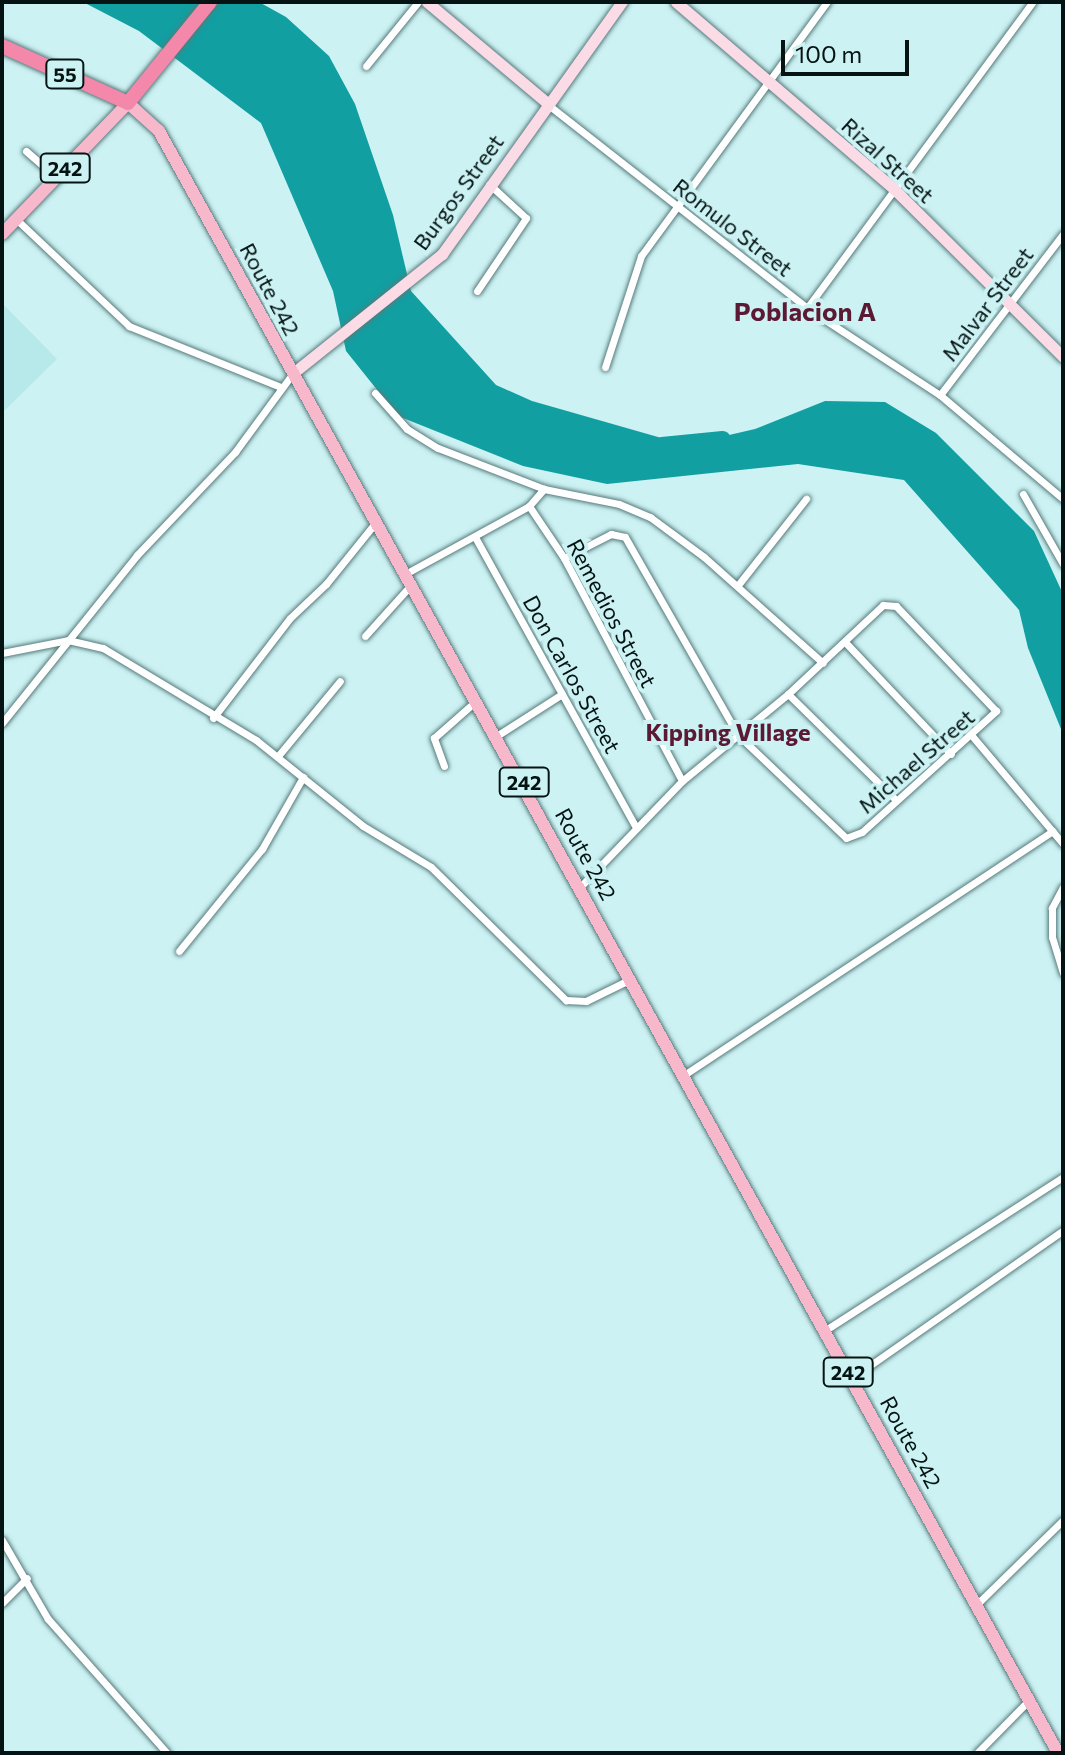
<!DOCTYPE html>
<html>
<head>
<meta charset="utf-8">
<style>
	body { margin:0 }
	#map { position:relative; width:1065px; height:1755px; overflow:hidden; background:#ccf2f3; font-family:Commissioner,sans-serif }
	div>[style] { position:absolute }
	.built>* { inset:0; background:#b8e9ea }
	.water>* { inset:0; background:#129fa2 }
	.river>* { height:16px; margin:-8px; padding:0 8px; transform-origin:8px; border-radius:8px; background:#129fa2 }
	.roads { filter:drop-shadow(0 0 2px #577a7b) drop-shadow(0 0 2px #577a7b) }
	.street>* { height:7px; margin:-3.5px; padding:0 3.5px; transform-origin:3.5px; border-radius:3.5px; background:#fff }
	.secondary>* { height:11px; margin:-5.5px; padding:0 5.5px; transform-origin:5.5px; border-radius:5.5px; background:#fbdbe6 }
	.primary>* { height:12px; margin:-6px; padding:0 6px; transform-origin:6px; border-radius:6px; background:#f8b8cc }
	.highway>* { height:14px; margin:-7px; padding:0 7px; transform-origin:7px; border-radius:7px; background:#f388aa }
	span { translate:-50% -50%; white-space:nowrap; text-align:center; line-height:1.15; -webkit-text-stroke:8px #ccf2f3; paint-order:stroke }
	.shield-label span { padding:2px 6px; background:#ccf2f3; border:2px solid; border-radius:6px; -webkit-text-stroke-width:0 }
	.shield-label { font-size:20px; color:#051313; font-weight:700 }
	.street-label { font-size:22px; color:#051313 }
	.neighbourhood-label { font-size:24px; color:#5b1933; font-weight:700 }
	.quarter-label { font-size:26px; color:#5b1933; font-weight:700 }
	.frame { position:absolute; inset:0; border:4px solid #051313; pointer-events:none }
	.scale { position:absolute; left:781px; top:40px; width:128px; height:36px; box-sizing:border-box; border:4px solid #051313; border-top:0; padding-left:10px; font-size:24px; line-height:28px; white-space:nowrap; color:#051313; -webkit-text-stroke:6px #ccf2f3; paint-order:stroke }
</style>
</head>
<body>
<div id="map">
	<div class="built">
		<div style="clip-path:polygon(4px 305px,57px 359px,2px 413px,2px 308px)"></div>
	</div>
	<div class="water">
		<div style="clip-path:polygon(83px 2px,259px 2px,286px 17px,329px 56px,355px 104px,393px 215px,411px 291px,496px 385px,532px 401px,686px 445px,755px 429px,825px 401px,885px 402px,936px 433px,1034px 531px,1063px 594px,1063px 734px,1028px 648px,1019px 610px,904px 480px,798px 464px,607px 484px,523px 466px,398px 416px,346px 351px,333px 291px,261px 123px,139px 31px)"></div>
	</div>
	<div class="river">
		<div style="left:662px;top:445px;width:61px;rotate:-5.6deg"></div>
	</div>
	<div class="roads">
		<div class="street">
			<div style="left:366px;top:66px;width:82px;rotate:-50.9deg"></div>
			<div style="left:547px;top:104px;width:330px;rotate:38.1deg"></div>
			<div style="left:807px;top:308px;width:159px;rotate:33.2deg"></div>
			<div style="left:940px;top:395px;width:161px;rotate:40.2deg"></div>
			<div style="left:26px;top:151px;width:40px;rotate:41deg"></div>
			<div style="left:16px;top:219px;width:156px;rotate:43.4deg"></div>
			<div style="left:129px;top:326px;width:164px;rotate:21.9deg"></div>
			<div style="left:477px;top:291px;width:88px;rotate:-56.1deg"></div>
			<div style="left:526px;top:218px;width:50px;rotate:-137.4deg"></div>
			<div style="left:807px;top:308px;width:380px;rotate:-53.6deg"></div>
			<div style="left:605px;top:367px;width:117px;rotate:-72deg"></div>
			<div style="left:641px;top:256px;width:315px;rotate:-53.8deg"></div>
			<div style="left:375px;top:393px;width:48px;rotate:48.4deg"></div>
			<div style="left:407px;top:429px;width:36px;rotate:32deg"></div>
			<div style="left:438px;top:448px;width:114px;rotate:21.1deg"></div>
			<div style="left:544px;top:489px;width:76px;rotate:11.3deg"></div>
			<div style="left:619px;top:504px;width:34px;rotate:23deg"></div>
			<div style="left:650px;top:517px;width:67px;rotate:36.5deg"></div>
			<div style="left:704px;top:557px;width:159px;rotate:41.7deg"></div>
			<div style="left:940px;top:395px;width:203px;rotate:-52.6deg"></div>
			<div style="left:1023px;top:494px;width:81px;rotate:60.3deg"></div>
			<div style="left:529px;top:506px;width:63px;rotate:56.1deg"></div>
			<div style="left:564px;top:558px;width:252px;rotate:62.1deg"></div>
			<div style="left:475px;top:537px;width:333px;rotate:61deg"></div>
			<div style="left:564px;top:558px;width:53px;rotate:-27.1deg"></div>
			<div style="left:611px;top:534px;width:14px;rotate:12deg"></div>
			<div style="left:625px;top:537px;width:228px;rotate:60.3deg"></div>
			<div style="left:738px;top:735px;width:149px;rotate:43.6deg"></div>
			<div style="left:846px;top:838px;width:17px;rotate:-21deg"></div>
			<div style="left:862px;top:832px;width:181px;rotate:-42.1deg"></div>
			<div style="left:996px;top:711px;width:145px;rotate:-133.6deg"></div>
			<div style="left:896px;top:606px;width:13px;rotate:-176deg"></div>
			<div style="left:883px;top:605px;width:130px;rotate:136.9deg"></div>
			<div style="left:788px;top:694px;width:65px;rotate:140.6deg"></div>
			<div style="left:738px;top:735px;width:72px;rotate:140.6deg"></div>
			<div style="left:682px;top:781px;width:146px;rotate:133.9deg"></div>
			<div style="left:405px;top:574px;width:141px;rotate:-28.7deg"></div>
			<div style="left:529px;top:506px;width:23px;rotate:-49deg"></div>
			<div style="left:738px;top:585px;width:110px;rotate:-51.7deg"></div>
			<div style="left:365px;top:636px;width:69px;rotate:-48deg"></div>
			<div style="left:845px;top:642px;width:154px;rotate:46.6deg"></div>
			<div style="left:2px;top:653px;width:67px;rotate:-11.1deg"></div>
			<div style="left:68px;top:640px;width:36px;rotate:13deg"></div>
			<div style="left:103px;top:648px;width:179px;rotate:31deg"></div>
			<div style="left:256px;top:740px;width:137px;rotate:38.8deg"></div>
			<div style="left:363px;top:826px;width:79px;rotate:31.1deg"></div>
			<div style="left:431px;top:867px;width:190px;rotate:44.6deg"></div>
			<div style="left:566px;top:1000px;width:20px;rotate:3deg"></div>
			<div style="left:586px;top:1001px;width:50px;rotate:-26.1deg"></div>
			<div style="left:788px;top:694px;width:151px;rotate:44.5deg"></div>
			<div style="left:213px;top:718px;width:126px;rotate:-52.4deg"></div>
			<div style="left:290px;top:618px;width:50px;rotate:-43.4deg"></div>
			<div style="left:326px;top:584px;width:80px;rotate:-51.1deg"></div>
			<div style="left:2px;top:723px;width:216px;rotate:-51.2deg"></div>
			<div style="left:137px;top:555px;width:142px;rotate:-46.4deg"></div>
			<div style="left:235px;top:452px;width:98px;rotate:-53.7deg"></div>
			<div style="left:498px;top:735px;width:76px;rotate:-32.6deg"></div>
			<div style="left:973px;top:737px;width:140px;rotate:49.9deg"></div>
			<div style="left:278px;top:756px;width:97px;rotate:-50.4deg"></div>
			<div style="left:444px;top:766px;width:30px;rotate:-110deg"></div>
			<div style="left:434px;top:738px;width:56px;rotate:-41.4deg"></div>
			<div style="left:1063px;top:887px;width:24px;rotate:118deg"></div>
			<div style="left:1052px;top:908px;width:29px;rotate:90deg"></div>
			<div style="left:1052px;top:937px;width:38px;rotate:73deg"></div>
			<div style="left:179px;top:951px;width:132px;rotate:-50.9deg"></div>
			<div style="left:262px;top:849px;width:83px;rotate:-60.3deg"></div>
			<div style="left:684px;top:1075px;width:442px;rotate:-33.5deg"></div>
			<div style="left:824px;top:1331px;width:284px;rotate:-32.8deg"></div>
			<div style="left:852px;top:1378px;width:258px;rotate:-35deg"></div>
			<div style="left:2px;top:1540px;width:91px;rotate:59.8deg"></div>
			<div style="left:48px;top:1619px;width:179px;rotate:48.4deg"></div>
			<div style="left:2px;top:1603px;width:35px;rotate:-45deg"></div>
			<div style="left:977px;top:1604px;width:120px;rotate:-44.3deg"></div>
			<div style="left:977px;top:1753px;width:74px;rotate:-45.5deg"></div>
		</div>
		<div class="secondary">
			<div style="left:427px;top:2px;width:155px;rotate:40deg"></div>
			<div style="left:676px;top:2px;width:287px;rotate:40.6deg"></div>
			<div style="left:894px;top:189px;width:238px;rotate:44.8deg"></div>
			<div style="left:293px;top:373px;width:191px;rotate:-38.6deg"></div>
			<div style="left:442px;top:254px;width:310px;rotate:-54.5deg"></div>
		</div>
		<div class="primary">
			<div style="left:2px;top:234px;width:182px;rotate:-46.1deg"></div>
			<div style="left:128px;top:103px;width:42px;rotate:42.1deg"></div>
			<div style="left:159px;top:131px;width:1854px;rotate:61deg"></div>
		</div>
		<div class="highway">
			<div style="left:2px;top:46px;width:138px;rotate:24.3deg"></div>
			<div style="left:128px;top:103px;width:130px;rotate:-50.9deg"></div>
		</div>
	</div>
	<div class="shield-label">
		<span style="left:65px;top:74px">55</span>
		<span style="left:65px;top:168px">242</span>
		<span style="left:524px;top:782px">242</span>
		<span style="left:848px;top:1372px">242</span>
	</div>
	<div class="street-label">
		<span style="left:888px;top:160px;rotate:42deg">Rizal Street</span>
		<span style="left:458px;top:192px;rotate:-54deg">Burgos Street</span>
		<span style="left:733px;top:227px;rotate:38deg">Romulo Street</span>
		<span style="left:270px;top:289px;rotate:62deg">Route 242</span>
		<span style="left:987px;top:304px;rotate:-53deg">Malvar Street</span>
		<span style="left:612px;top:613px;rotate:62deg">Remedios Street</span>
		<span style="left:572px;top:674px;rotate:61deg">Don Carlos Street</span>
		<span style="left:916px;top:761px;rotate:-41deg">Michael Street</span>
		<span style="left:586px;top:854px;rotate:61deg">Route 242</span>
		<span style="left:911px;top:1442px;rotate:61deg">Route 242</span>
	</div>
	<div class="neighbourhood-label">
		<span style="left:728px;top:732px">Kipping Village</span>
	</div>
	<div class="quarter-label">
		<span style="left:805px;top:311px">Poblacion A</span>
	</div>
	<div class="frame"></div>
	<div class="scale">100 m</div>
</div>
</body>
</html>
